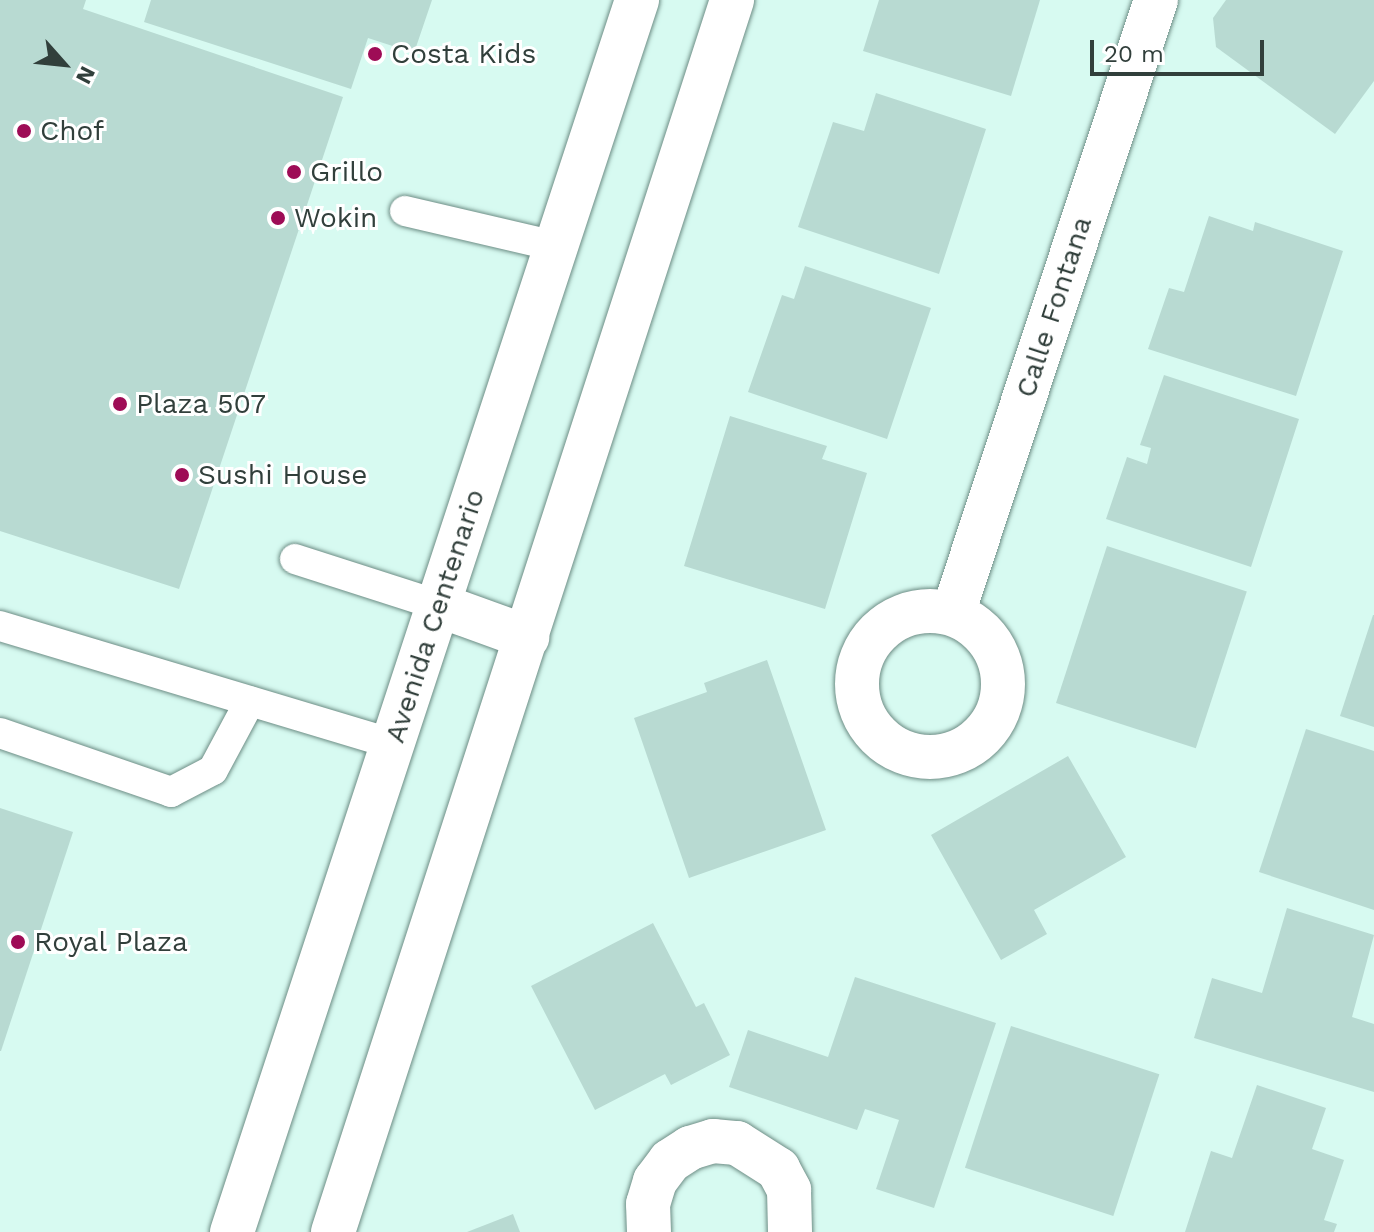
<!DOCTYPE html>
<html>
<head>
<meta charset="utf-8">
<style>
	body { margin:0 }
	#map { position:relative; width:1374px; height:1232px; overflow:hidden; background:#d7faf1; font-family:"Work Sans",sans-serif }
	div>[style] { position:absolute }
	.building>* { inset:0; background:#b8dad2; transform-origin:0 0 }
	.roads { filter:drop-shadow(0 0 2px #6d8d85) drop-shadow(0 0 2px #6d8d85) }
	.lane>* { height:30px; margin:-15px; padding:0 15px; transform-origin:15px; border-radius:15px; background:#fff }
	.street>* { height:44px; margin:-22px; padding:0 22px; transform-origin:22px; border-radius:22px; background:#fff }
	.street>.ring { margin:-22px; padding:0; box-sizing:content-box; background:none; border:44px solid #fff; border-radius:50% }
	.secondary>* { height:44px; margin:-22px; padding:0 22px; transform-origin:22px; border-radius:22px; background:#fff }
	.dots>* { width:22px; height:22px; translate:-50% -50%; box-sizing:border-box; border:4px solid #fff; border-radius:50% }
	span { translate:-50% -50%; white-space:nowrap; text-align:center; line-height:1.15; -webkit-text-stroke:6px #fff; paint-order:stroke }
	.poi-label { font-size:28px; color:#313f3b }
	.left { translate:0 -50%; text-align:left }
	.street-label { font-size:28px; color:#313f3b }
	.north { position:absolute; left:24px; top:24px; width:80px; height:80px; -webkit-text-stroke:6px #fff; paint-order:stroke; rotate:117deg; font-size:22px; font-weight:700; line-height:32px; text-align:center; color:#313f3b }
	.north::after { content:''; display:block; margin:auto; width:28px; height:36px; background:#313f3b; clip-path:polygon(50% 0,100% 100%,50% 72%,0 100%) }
	.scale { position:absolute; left:1090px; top:40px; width:174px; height:36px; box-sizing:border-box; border:4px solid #313f3b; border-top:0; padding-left:10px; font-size:24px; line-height:28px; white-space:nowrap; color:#313f3b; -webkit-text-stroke:6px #fff; paint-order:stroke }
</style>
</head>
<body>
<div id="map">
	<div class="building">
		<div style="clip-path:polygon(0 0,86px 0,83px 9px,343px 97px,179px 589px,0 531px)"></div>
		<div style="clip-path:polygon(151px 0,432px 0,414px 53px,368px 38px,351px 89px,144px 22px)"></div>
		<div style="clip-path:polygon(879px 0,1040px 0,1011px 96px,863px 51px)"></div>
		<div style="clip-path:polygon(1226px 0,1374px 0,1374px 81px,1335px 134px,1216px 47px,1213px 18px)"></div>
		<div style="clip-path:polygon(876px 93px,986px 129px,939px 274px,798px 227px,833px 122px,864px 131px)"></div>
		<div style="clip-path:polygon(1209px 216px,1253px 231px,1255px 222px,1343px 251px,1296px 396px,1148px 349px,1169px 288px,1184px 292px)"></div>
		<div style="clip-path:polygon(805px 266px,931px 308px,887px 439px,748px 392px,782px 295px,794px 299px)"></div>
		<div style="clip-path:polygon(1164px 375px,1299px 419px,1251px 567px,1106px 519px,1127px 457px,1147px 464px,1151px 448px,1140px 445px)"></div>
		<div style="clip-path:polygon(730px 416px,827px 446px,822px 459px,867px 473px,825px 609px,684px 566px)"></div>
		<div style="left:1107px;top:546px;width:147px;height:165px;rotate:18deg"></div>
		<div style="clip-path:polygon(1373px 615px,1374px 615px,1374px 727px,1340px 716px)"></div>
		<div style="clip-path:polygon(767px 660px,826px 830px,689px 878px,634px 718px,707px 692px,704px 683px)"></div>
		<div style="clip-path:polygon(1306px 729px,1374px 751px,1374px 910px,1259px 872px)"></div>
		<div style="clip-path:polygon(1068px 756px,1126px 857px,1034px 910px,1047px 934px,1001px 960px,931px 835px)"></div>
		<div style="clip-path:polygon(0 808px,73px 832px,1px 1051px,0 1051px)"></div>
		<div style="clip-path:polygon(1287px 908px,1374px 935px,1352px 1017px,1374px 1024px,1374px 1092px,1194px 1038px,1212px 978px,1262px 993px)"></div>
		<div style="clip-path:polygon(653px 923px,696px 1007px,704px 1003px,730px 1055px,671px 1085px,665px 1074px,595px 1110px,531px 986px)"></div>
		<div style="clip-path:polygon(855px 977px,996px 1023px,934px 1208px,876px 1189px,899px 1120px,865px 1109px,857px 1130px,729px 1087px,748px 1030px,828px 1057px)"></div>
		<div style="left:1011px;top:1026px;width:156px;height:149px;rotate:18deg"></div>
		<div style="clip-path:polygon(1257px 1085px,1326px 1108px,1312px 1149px,1344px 1160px,1324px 1220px,1337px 1224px,1334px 1232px,1185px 1232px,1211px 1151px,1232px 1158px)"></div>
		<div style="clip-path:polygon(513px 1214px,520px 1232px,467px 1232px)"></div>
	</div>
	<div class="roads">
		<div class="lane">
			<div style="left:405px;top:211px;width:155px;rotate:13.1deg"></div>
			<div style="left:295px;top:559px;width:150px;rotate:17.8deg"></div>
			<div style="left:0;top:626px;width:410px;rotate:16.7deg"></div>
			<div style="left:0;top:733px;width:181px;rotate:19deg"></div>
			<div style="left:171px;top:792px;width:47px;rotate:-27.6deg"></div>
			<div style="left:213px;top:770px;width:78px;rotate:-61.8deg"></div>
		</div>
		<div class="street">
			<div class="ring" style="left:857px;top:611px;width:102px;height:102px"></div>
			<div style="left:953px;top:613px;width:646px;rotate:-71.68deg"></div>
			<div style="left:649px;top:1232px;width:28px;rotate:-92deg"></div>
			<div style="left:648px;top:1204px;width:24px;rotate:-73deg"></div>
			<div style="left:655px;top:1181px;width:25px;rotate:-53deg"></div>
			<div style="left:670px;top:1161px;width:24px;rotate:-33deg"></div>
			<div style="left:690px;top:1148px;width:24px;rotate:-17deg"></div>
			<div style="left:713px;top:1141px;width:24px;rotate:5deg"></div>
			<div style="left:737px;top:1143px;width:49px;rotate:32.4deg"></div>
			<div style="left:778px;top:1169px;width:24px;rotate:62deg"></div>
			<div style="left:789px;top:1190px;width:42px;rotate:88.6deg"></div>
		</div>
		<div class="secondary">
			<div style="left:438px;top:605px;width:95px;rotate:19.8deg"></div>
			<div style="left:232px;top:1232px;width:1297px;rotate:-71.8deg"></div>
			<div style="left:333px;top:1232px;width:1295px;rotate:-72.05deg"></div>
		</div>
	</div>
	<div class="dots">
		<div style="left:375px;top:54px;background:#9e0c56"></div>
		<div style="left:24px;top:131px;background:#9e0c56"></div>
		<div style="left:294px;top:172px;background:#9e0c56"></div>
		<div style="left:278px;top:218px;background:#9e0c56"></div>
		<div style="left:120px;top:404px;background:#9e0c56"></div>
		<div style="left:182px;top:475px;background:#9e0c56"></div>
		<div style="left:18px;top:942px;background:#9e0c56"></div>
	</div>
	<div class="poi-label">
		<span class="left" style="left:391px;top:54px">Costa Kids</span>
		<span class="left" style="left:40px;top:131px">Chof</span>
		<span class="left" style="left:310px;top:172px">Grillo</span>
		<span class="left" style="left:294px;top:218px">Wokin</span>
		<span class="left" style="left:136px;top:404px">Plaza 507</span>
		<span class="left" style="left:198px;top:475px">Sushi House</span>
		<span class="left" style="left:34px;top:942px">Royal Plaza</span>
	</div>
	<div class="street-label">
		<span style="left:1054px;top:307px;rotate:-72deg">Calle Fontana</span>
		<span style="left:435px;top:616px;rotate:-72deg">Avenida Centenario</span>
	</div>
	<div class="north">N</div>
	<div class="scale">20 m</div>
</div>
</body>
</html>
